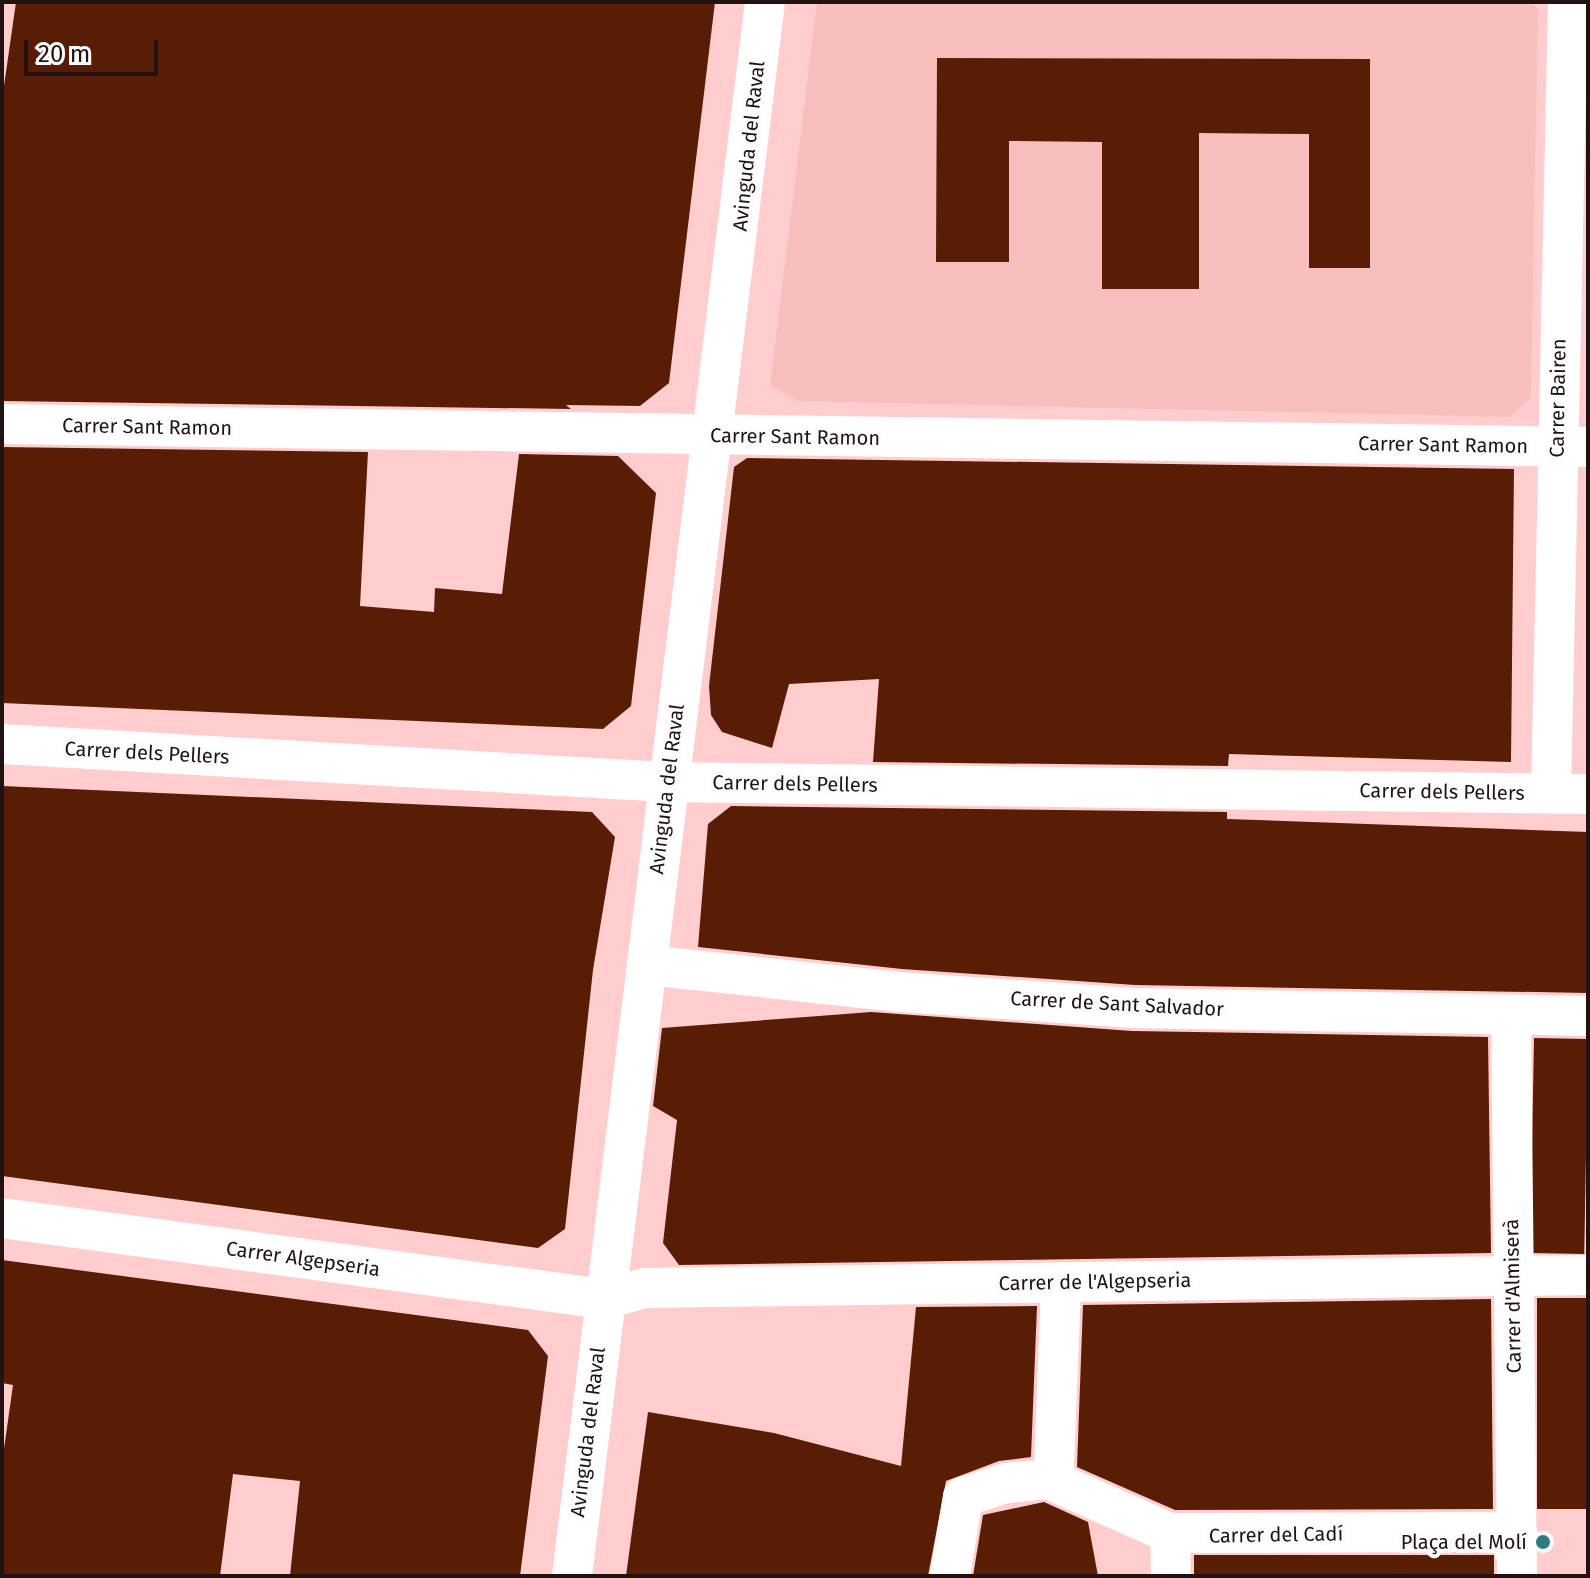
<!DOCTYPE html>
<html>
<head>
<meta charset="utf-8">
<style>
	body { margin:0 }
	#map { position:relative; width:1590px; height:1578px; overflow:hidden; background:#ffcdcd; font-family:"Fira Sans",sans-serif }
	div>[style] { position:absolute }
	.built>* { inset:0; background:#f7bebe }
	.building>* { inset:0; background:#591c05; transform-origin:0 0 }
	.street>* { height:40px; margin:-20px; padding:0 20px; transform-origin:20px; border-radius:20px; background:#fff }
	.dots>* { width:22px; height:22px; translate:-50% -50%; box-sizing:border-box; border:4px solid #fcfcfc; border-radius:50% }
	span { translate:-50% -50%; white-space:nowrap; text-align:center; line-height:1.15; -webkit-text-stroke:8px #fcfcfc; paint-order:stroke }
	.street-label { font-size:20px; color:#231212 }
	.poi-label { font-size:20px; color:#231212 }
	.right { translate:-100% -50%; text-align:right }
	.frame { position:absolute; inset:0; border:4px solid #231212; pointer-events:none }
	.scale { position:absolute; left:24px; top:40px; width:134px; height:36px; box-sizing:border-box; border:4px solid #231212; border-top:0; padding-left:10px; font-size:24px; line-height:28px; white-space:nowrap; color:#231212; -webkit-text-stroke:6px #fcfcfc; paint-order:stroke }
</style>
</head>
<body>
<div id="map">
	<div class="built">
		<div style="clip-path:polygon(817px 2px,1532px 2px,1538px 9px,1531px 397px,1510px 417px,799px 401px,770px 385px)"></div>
	</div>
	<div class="building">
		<div style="clip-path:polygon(16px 2px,715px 2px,669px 383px,640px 406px,566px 405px,571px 409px,2px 401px,2px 100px)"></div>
		<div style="clip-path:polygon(937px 58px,1370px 59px,1370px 268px,1309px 268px,1309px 134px,1199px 133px,1199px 289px,1102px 289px,1102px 142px,1009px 141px,1009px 262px,936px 262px)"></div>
		<div style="clip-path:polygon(2px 447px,368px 452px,360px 606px,434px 612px,435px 588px,502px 594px,519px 454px,618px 456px,656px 493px,631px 706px,603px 729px,2px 703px)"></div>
		<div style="clip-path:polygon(747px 458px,1514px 469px,1511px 762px,1229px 754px,1228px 766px,873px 762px,879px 679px,789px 684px,772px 748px,722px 732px,711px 715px,709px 686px,734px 467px)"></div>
		<div style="clip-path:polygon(2px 786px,592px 812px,615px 837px,593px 970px,565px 1229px,538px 1248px,2px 1176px)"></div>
		<div style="clip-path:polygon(731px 806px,1227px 812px,1227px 819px,1588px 832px,1588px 993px,1135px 985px,902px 969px,698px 947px,708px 824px)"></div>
		<div style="clip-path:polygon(871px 1012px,1132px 1031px,1488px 1037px,1491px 1253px,679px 1265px,663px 1243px,677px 1120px,653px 1106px,662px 1028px)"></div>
		<div style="left:1534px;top:1038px;width:54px;height:215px;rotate:1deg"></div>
		<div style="clip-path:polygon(2px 1260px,528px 1330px,548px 1356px,520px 1576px,290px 1576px,300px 1481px,233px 1474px,220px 1576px,2px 1576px,2px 1463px,13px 1385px,2px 1383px)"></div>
		<div style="left:1588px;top:1298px;width:211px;height:51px;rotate:90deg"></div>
		<div style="clip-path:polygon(1491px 1299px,1493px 1509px,1175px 1510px,1077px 1467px,1083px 1305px)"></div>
		<div style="clip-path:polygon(1037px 1306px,1031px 1457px,999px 1461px,946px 1481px,928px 1576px,626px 1576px,648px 1412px,774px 1433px,901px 1466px,916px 1307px)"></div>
		<div style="clip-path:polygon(1044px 1502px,1088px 1522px,1098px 1576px,973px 1576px,983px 1515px)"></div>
		<div style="left:1494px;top:1555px;width:21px;height:300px;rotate:90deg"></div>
	</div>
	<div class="street">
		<div style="left:2px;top:424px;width:1586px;rotate:0.83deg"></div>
		<div style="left:2px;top:744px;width:666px;rotate:3.27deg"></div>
		<div style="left:667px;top:782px;width:921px;rotate:0.75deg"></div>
		<div style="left:1551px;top:793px;width:791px;rotate:-88.77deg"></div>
		<div style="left:647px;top:965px;width:254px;rotate:6.1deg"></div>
		<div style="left:900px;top:992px;width:235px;rotate:3.9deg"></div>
		<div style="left:1134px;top:1008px;width:454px;rotate:1deg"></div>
		<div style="left:1511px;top:1016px;width:560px;rotate:89.39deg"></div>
		<div style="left:2px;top:1218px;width:607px;rotate:7.66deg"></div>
		<div style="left:604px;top:1299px;width:42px;rotate:-15deg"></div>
		<div style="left:645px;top:1288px;width:943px;rotate:-0.79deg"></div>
		<div style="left:1048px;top:1479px;width:133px;rotate:23.9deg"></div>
		<div style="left:1170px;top:1533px;width:347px;rotate:-0.2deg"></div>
		<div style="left:1170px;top:1533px;width:43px;rotate:88.7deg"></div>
		<div style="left:572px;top:1576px;width:1586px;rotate:-83.01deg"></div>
		<div style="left:950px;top:1576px;width:80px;rotate:-80.7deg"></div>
		<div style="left:963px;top:1497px;width:45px;rotate:-18deg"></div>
		<div style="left:1006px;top:1483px;width:42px;rotate:-5.4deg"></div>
		<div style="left:1048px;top:1479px;width:13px;rotate:-61deg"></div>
		<div style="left:1054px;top:1468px;width:186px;rotate:-87.8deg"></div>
	</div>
	<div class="dots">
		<div style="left:1543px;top:1542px;background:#317a7d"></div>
	</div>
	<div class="street-label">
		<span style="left:749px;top:146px;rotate:-84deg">Avinguda del Raval</span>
		<span style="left:1558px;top:398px;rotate:-89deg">Carrer Bairen</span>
		<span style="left:147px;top:427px;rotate:1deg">Carrer Sant Ramon</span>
		<span style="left:795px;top:437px;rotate:1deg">Carrer Sant Ramon</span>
		<span style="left:1443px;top:445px;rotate:1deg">Carrer Sant Ramon</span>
		<span style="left:147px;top:753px;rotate:3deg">Carrer dels Pellers</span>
		<span style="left:795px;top:784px;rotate:1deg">Carrer dels Pellers</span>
		<span style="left:667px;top:789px;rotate:-83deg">Avinguda del Raval</span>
		<span style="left:1442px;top:792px;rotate:1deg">Carrer dels Pellers</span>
		<span style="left:1117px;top:1004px;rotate:3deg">Carrer de Sant Salvador</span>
		<span style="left:303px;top:1259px;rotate:8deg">Carrer Algepseria</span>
		<span style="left:1095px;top:1282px;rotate:-1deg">Carrer de l'Algepseria</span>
		<span style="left:1513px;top:1296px;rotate:-91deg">Carrer d'Almiserà</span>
		<span style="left:588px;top:1432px;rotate:-83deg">Avinguda del Raval</span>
		<span style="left:1276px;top:1535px;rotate:-1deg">Carrer del Cadí</span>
	</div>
	<div class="poi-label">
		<span class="right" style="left:1527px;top:1542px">Plaça del Molí</span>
	</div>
	<div class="frame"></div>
	<div class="scale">20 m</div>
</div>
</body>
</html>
